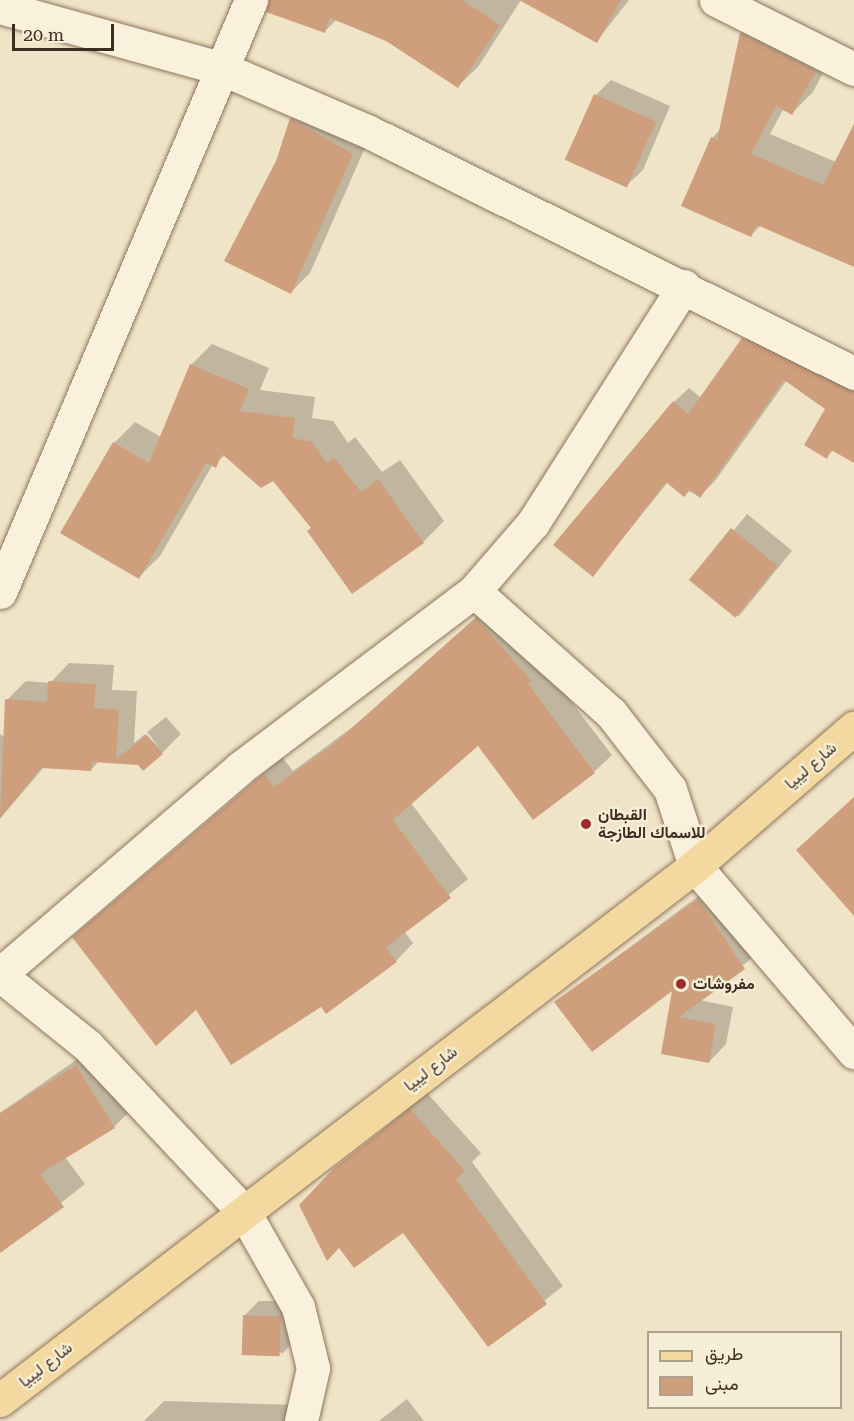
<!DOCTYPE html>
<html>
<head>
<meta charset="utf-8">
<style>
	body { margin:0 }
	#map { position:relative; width:854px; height:1421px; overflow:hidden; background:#f0e4c8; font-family:"Roboto Serif",Vazirmatn,serif }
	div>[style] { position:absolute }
	.shadow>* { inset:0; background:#0003; transform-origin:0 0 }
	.building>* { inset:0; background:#cf9f7d; transform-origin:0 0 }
	.roads { filter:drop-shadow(0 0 2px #8d765c) drop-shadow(0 0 2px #8d765c) }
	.minor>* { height:33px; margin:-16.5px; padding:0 16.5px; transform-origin:16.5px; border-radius:16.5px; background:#faf1dc }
	.major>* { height:33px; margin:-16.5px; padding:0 16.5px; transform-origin:16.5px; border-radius:16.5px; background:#f3d9a0 }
	.dots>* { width:16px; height:16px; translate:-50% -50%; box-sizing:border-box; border:3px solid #f7eed8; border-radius:50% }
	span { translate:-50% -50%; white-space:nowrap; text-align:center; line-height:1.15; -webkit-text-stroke:4.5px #f7eed8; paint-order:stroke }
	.street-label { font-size:16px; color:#3d2e20 }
	.poi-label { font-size:16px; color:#3d2e20; font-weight:700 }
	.left { translate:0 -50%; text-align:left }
	.legend { position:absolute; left:647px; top:1331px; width:195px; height:78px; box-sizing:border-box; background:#f7eed8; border:2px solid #ada18e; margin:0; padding:8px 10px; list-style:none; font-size:18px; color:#3d2e20 }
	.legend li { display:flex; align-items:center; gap:12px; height:30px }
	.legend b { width:30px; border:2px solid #ada18e }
	.scale { position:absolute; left:12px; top:24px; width:102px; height:27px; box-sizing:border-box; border:3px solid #3d2e20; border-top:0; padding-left:8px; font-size:18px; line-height:21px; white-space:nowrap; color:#3d2e20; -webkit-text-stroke:4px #f7eed8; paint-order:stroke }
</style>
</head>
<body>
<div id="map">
	<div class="shadow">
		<div style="clip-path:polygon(288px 0,521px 0,478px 67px,458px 86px,387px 40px,337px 19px,325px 31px)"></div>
		<div style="clip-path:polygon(522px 0,629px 0,597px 41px)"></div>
		<div style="clip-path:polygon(761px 13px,835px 50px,813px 92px,792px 113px,784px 108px,770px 134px,836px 162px,854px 125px,854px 265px,761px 225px,751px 235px,712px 138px,721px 129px,741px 33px)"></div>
		<div style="clip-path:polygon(611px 80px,670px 106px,643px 170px,627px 185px,596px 95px)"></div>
		<div style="clip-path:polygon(311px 100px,371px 134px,310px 273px,291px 292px,277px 161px,291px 119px)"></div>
		<div style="clip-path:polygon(758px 324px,854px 372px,854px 461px,834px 450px,826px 457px,827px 408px,787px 380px,715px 481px,700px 496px,668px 482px,593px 575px,674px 402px,689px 388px,701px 398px)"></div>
		<div style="clip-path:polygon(212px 344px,269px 368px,260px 390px,315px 397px,312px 418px,333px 421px,348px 443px,355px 437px,382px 472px,400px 460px,444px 521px,423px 542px,313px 527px,273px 479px,226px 455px,213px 464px,160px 556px,139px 577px,62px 532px,114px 443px,135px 422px,161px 437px,191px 365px)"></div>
		<div style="left:747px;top:514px;width:58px;height:85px;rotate:39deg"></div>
		<div style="clip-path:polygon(494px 601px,612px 755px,594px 772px,478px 744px,411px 803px,468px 879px,404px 931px,413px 943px,396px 961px,321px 1005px,196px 1007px,74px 937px,282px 757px,293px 771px,354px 726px)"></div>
		<div style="clip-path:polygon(69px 663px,114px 665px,112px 690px,137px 691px,134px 743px,145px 734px,159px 747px,147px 732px,166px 717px,181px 734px,162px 753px,139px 764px,99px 761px,91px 770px,44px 767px,0 819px,0 734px,4px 737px,7px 700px,26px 681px,50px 683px)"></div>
		<div style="clip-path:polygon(716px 883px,762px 950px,699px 1000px,733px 1007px,726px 1044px,709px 1062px,663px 1053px,675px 988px,556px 1002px)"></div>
		<div style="clip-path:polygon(99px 1044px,136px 1105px,114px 1127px,65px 1157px,85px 1184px,0 1251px,0 1113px)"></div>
		<div style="clip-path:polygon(427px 1093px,481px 1153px,472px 1162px,563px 1286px,488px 1345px,403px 1231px,335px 1169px)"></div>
		<div style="clip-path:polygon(259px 1301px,296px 1301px,297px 1338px,282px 1354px,244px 1316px)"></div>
		<div style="clip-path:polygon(407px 1399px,424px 1421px,379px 1421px)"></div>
		<div style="clip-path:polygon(164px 1401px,298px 1405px,297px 1421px,144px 1421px)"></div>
	</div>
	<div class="building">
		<div style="clip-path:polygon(269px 0,463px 0,500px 25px,458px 88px,386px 41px,330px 18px,325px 33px,266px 12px)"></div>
		<div style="clip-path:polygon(519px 0,621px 0,597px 43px)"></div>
		<div style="clip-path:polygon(740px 33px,816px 71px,792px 115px,776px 106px,751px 154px,823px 185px,854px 124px,854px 267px,757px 225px,751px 237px,681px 206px,711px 137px,717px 140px)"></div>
		<div style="left:594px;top:94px;width:68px;height:72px;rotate:24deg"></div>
		<div style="clip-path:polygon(290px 118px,353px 154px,291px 294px,224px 261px,276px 161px)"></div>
		<div style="clip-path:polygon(742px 338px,854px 392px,854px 463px,831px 450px,827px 459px,804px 445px,825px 409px,784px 380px,700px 498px,690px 490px,684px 497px,666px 482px,593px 577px,553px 545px,673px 401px,688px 414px)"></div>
		<div style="clip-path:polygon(190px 364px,249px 389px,240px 411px,295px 418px,292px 438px,312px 442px,327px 463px,334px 457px,361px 492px,378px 479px,424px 543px,352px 594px,307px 531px,311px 528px,273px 481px,261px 488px,222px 454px,216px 468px,206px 463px,139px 579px,60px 533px,113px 442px,149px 463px)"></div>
		<div style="left:731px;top:528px;width:60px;height:67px;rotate:39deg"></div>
		<div style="clip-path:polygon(476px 618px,532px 681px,528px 684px,595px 773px,533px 820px,478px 746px,393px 820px,451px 898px,386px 947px,397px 962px,326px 1014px,321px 1007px,231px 1065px,196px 1010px,156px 1046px,72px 937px,264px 774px,274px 787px,335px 743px)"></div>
		<div style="clip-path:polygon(48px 681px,96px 684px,94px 708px,119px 710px,116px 759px,147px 735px,163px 754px,143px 771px,138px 765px,92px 762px,91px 771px,41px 768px,0 818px,5px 699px,47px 702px)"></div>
		<div style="clip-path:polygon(854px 797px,854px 916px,796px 850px)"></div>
		<div style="clip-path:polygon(698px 899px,745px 969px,679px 1017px,716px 1024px,709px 1063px,661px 1054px,672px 991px,592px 1052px,554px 1002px)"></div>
		<div style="clip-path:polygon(76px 1065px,115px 1128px,40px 1174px,64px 1207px,0 1253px,0 1113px)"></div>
		<div style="clip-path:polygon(410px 1109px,465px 1171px,456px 1179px,547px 1304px,488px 1347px,403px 1233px,354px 1268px,339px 1248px,327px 1261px,299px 1205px,334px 1168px)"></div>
		<div style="left:243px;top:1315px;width:38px;height:40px;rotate:2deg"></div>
	</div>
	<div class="roads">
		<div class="minor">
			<div style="left:716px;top:0;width:154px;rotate:26.6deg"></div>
			<div style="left:0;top:7px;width:231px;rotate:15.5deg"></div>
			<div style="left:223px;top:69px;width:157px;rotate:23.3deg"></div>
			<div style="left:367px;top:131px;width:544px;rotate:26.42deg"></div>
			<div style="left:474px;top:591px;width:183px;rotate:41.7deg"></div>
			<div style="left:611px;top:713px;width:96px;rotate:52.2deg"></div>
			<div style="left:670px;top:789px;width:81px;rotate:72deg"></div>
			<div style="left:695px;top:866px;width:245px;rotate:49.5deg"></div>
			<div style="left:0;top:592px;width:643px;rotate:-67.02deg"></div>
			<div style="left:0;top:974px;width:316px;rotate:-40.6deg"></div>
			<div style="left:240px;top:768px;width:293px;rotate:-37.1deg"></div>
			<div style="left:474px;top:591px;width:90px;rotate:-49.1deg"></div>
			<div style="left:533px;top:523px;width:281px;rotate:-57.5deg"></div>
			<div style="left:0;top:975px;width:113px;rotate:38.9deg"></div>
			<div style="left:88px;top:1046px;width:228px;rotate:46.8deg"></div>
			<div style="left:244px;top:1212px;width:109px;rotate:60.4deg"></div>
			<div style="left:298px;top:1307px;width:63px;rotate:76.2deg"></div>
			<div style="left:313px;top:1368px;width:54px;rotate:102.8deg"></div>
		</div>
		<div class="major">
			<div style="left:0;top:1400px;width:876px;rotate:-37.54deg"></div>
			<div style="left:695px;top:866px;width:211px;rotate:-41deg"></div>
		</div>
	</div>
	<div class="dots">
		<div style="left:586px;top:824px;background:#9e2a2b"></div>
		<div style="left:681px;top:984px;background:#9e2a2b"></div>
	</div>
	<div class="street-label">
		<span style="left:811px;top:766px;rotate:-41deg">شارع ليبيا</span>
		<span style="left:431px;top:1069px;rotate:-38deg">شارع ليبيا</span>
		<span style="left:46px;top:1365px;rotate:-38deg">شارع ليبيا</span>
	</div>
	<div class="poi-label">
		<span class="left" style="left:598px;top:824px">القبطان<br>للاسماك الطازجة</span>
		<span class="left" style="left:693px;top:984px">مفروشات</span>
	</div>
	<ul class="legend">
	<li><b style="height:8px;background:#f3d9a0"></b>طريق</li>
	<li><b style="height:16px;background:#cf9f7d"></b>مبنى</li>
	</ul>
	<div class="scale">20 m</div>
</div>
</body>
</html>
